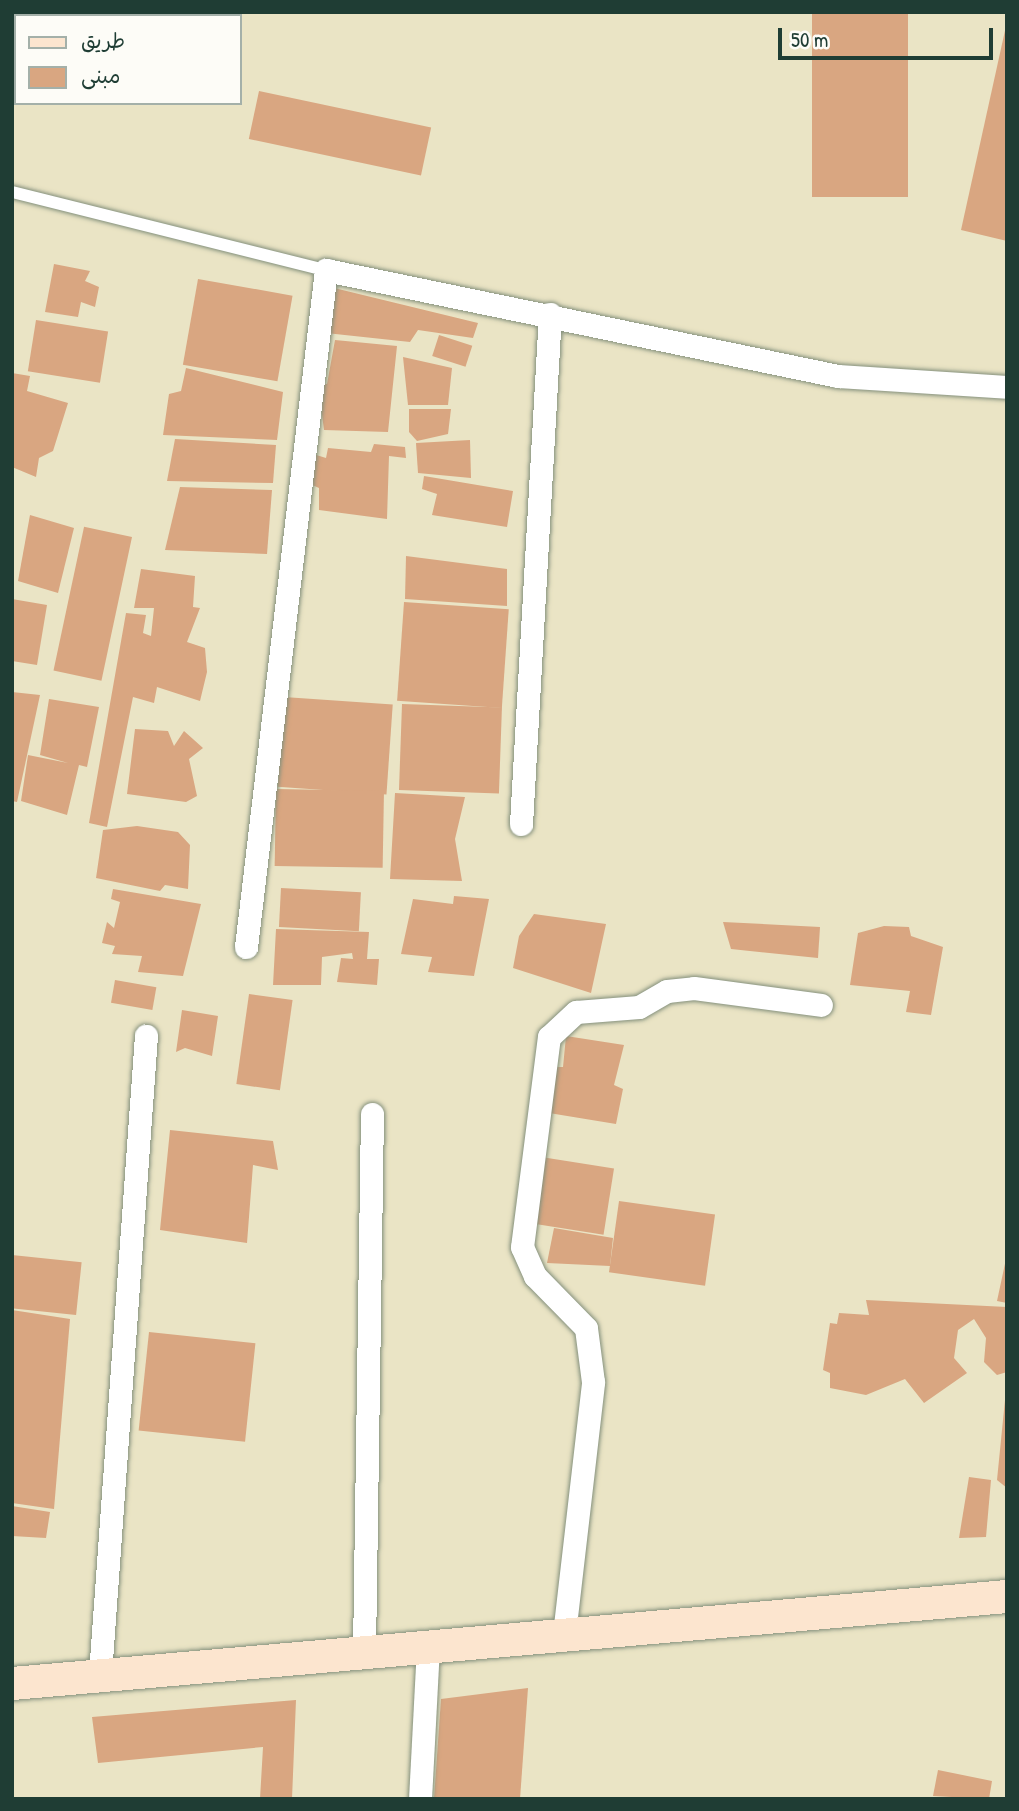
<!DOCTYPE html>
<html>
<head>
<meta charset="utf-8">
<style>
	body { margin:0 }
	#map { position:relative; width:1019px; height:1811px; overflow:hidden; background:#eae4c5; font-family:"Patrick Hand","Playpen Sans Arabic",sans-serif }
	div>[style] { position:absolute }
	.building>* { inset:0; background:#d9a681; transform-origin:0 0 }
	.roads { filter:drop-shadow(0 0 2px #84907c) drop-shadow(0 0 2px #84907c) }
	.lane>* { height:12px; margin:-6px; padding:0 6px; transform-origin:6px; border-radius:6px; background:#fff }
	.street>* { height:23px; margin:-11.5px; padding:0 11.5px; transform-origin:11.5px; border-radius:11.5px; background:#fff }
	.secondary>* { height:33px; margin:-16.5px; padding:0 16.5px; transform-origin:16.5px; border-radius:16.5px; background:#fce5cf }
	span { translate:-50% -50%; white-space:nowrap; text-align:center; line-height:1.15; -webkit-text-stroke:5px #fdfcf7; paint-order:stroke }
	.frame { position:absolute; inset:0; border:14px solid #1f3d34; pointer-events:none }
	.legend { position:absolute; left:14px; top:14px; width:228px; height:91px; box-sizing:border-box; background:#fdfcf7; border:2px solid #a4b0a9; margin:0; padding:9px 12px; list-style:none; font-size:21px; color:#1f3d34 }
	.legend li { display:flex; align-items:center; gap:14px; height:35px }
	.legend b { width:35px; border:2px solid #a4b0a9 }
	.scale { position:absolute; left:778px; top:28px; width:215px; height:32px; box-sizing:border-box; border:4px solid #1f3d34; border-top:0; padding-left:9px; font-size:21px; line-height:24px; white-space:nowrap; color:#1f3d34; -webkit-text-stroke:5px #fdfcf7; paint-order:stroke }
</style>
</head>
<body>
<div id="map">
	<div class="building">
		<div style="left:812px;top:12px;width:96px;height:185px"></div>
		<div style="clip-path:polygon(1006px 26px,1007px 26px,1007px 241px,961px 230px)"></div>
		<div style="left:259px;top:91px;width:176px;height:49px;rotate:12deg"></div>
		<div style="clip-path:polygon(54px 264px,90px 271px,85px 281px,99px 287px,95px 307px,81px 302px,78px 317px,45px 312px)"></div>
		<div style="left:198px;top:279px;width:96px;height:87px;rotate:10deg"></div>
		<div style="clip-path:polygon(330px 287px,478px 323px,473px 338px,418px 330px,410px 342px,326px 333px)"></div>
		<div style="left:36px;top:320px;width:73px;height:52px;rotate:9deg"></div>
		<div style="left:439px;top:335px;width:35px;height:22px;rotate:18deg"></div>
		<div style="clip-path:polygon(335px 340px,397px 346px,388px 432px,324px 430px,318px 384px,327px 384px)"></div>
		<div style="clip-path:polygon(403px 357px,452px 368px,448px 405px,408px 405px)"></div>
		<div style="clip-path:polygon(186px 368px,283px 392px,277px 440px,163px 435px,169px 394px,181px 391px)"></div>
		<div style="clip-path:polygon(12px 373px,30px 376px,27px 391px,68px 403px,53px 451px,39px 458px,36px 477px,12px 467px)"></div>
		<div style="clip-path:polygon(409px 409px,451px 409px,448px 434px,417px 441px,409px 432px)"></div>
		<div style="clip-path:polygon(175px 439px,276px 445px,273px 483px,167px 481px)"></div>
		<div style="clip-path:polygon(470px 440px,471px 478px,418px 473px,416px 443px)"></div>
		<div style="clip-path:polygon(374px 444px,405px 447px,406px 458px,389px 456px,387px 519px,319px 510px,319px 488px,310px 484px,313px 454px,326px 458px,328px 448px,371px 452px)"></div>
		<div style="clip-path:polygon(424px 476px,513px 491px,507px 527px,432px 515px,437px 494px,422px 489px)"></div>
		<div style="clip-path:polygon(180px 487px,272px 490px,267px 554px,165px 550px)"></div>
		<div style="clip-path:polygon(30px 515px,74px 528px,58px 593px,18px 581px)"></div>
		<div style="left:132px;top:537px;width:147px;height:49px;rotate:102deg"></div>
		<div style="clip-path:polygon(406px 556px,507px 569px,507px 606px,405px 599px)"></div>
		<div style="clip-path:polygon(141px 569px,195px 576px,193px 607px,200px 608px,187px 642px,205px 648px,207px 672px,200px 701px,157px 687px,154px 703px,133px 697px,107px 827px,89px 823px,126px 613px,146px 615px,143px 633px,151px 636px,154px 608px,134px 608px)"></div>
		<div style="clip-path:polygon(12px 599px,47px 605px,37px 665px,12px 661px)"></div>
		<div style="left:404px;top:602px;width:105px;height:99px;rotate:4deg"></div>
		<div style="clip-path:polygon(12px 692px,40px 695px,17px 802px,12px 801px)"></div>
		<div style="left:284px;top:697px;width:109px;height:90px;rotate:4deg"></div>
		<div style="clip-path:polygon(49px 699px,99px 707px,87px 767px,79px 765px,67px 815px,21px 801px,28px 755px,68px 763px,40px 755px)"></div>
		<div style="left:402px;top:704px;width:100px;height:86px;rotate:2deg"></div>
		<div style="clip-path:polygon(135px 729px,168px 731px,174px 746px,184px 731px,203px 748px,189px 759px,197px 796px,186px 802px,127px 794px)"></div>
		<div style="left:276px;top:789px;width:108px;height:77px;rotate:1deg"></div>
		<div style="clip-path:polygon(395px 793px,465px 797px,455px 839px,462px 881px,390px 879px)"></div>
		<div style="clip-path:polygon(137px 826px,178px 832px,190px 845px,188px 889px,165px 885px,160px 891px,96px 878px,103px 830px)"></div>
		<div style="left:281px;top:888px;width:80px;height:39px;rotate:3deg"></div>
		<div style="clip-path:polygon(113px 889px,201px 904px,183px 976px,138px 972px,142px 956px,112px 954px,115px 946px,102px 943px,107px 922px,114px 928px,120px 902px,111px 899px)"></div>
		<div style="clip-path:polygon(454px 896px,489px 899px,474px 976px,428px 972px,432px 957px,401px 954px,413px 899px,453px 904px)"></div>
		<div style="clip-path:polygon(534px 914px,606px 924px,591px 993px,513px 968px,519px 936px)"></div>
		<div style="clip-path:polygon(723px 922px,820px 927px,818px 958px,731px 949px)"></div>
		<div style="clip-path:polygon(884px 926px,909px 927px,911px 936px,943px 947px,931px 1015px,906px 1012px,910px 991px,850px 985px,858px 933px)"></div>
		<div style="clip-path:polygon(276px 929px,369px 932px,367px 959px,379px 959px,377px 985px,337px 982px,341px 958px,353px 959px,352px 953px,322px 957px,321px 985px,273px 985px)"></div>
		<div style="left:115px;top:980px;width:42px;height:23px;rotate:10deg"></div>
		<div style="left:249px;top:994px;width:44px;height:91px;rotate:8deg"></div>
		<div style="clip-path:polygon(182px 1010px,218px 1016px,212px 1056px,185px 1048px,176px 1052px)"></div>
		<div style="clip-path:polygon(566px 1036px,624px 1045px,614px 1085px,623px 1089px,616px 1124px,549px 1113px,553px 1067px,563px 1067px)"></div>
		<div style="clip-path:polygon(170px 1130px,273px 1141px,278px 1170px,253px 1165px,247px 1243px,160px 1230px)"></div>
		<div style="left:535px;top:1156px;width:80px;height:67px;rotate:9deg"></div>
		<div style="left:619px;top:1201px;width:97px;height:72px;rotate:8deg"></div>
		<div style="clip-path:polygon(554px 1228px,613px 1238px,610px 1266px,547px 1263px)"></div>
		<div style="left:12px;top:1255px;width:70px;height:53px;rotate:6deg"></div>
		<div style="clip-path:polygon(1006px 1259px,1007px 1260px,1007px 1303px,997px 1301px)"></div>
		<div style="clip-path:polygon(866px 1300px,1007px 1307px,1007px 1372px,997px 1375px,984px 1362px,986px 1338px,974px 1319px,958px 1330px,954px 1358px,967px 1373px,924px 1403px,905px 1379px,866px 1395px,830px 1388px,830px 1373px,823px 1370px,830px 1323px,837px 1324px,839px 1313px,869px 1315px)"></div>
		<div style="clip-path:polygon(12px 1310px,70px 1319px,54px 1509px,12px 1503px)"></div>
		<div style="left:149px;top:1332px;width:107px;height:99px;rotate:6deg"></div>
		<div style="clip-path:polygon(1005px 1400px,1007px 1400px,1007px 1488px,997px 1480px)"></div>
		<div style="clip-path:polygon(969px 1477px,991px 1480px,986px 1537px,959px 1538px)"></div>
		<div style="clip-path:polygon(12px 1506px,50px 1512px,46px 1538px,12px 1536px)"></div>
		<div style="clip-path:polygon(528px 1688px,520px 1799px,434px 1799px,441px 1699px)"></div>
		<div style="clip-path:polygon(296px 1700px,292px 1799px,260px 1799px,263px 1747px,98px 1763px,92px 1717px)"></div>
		<div style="clip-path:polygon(938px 1770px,992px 1781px,989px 1799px,933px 1796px)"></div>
	</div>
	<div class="roads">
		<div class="lane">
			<div style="left:12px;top:192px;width:324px;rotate:14deg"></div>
		</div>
		<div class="street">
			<div style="left:521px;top:824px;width:511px;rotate:-86.75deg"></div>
			<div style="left:246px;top:947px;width:682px;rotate:-83.26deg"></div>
			<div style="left:326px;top:270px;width:523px;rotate:11.7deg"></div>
			<div style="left:838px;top:376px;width:169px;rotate:3.7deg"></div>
			<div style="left:564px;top:1634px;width:254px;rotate:-83.4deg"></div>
			<div style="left:593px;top:1382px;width:54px;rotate:-97.4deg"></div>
			<div style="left:586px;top:1328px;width:73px;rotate:-134.4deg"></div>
			<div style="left:535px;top:1276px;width:32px;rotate:-114deg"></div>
			<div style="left:522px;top:1247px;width:212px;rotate:-82.7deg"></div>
			<div style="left:549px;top:1037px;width:37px;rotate:-43deg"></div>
			<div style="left:576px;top:1012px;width:63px;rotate:-4.5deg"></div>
			<div style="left:639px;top:1007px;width:32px;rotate:-30deg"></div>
			<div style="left:667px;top:991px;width:27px;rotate:-6deg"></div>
			<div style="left:694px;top:988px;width:128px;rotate:7.6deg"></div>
			<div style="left:364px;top:1651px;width:537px;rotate:-89.15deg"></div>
			<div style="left:100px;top:1674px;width:640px;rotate:-85.88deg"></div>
			<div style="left:420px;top:1799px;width:153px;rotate:-87deg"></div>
		</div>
		<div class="secondary">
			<div style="left:12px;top:1683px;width:999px;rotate:-5deg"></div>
		</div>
	</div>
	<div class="frame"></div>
	<ul class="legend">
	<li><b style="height:9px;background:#fce5cf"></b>طريق</li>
	<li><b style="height:19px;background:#d9a681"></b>مبنى</li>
	</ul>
	<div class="scale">50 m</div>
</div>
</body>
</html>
